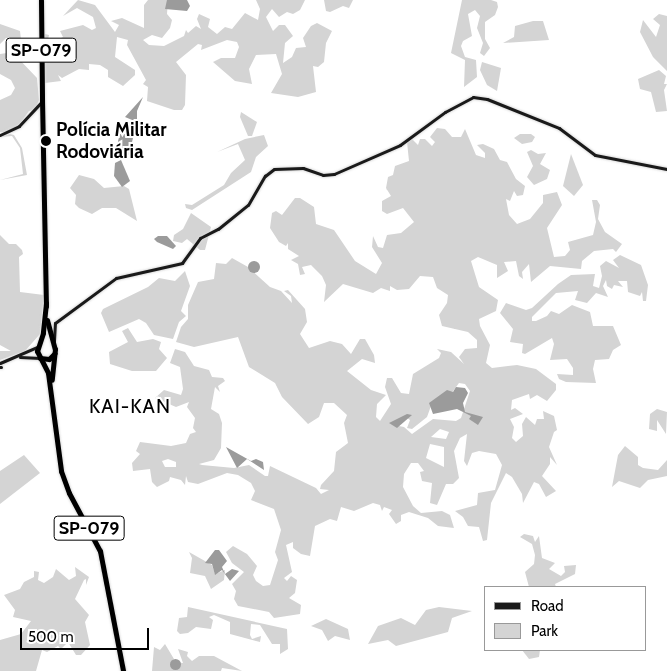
<!DOCTYPE html>
<html>
<head>
<meta charset="utf-8">
<style>
	body { margin:0 }
	#map { position:relative; width:667px; height:671px; overflow:hidden; background:#fff; font-family:Cabin,sans-serif }
	div>[style] { position:absolute }
	.green>* { inset:0; background:#d4d4d4 }
	.water>* { inset:0; background:#9b9b9b }
	.round { border-radius:50% }
	.roads { filter:drop-shadow(0 0 1px #dbdbdb) drop-shadow(0 0 1px #dbdbdb) }
	.secondary>* { height:3px; margin:-1.5px; padding:0 1.5px; transform-origin:1.5px; border-radius:1.5px; background:#1a1a1a }
	.highway>* { height:5px; margin:-2.5px; padding:0 2.5px; transform-origin:2.5px; border-radius:2.5px; background:#000 }
	.dots>* { width:14px; height:14px; translate:-50% -50%; box-sizing:border-box; border:2px solid #fff; border-radius:50% }
	span { translate:-50% -50%; white-space:nowrap; text-align:center; line-height:1.15; -webkit-text-stroke:4px #fff; paint-order:stroke }
	.shield-label span { padding:1px 4px; background:#fff; border:1px solid; border-radius:4px; -webkit-text-stroke-width:0 }
	.shield-label { font-size:18px; color:#000; font-weight:700 }
	.poi-label { font-size:19px; color:#000; font-weight:700 }
	.left { translate:0 -50%; text-align:left }
	.neighbourhood-label { font-size:20px; color:#000; letter-spacing:1px }
	.legend { position:absolute; left:484px; top:586px; width:162px; height:65px; box-sizing:border-box; background:#fff; border:1px solid #999; margin:0; padding:6px 9px; list-style:none; font-size:15px; color:#000 }
	.legend li { display:flex; align-items:center; gap:10px; height:25px }
	.legend b { width:25px; border:1px solid #999 }
	.scale { position:absolute; left:20px; top:628px; width:129px; height:22px; box-sizing:border-box; border:2px solid #000; border-top:0; padding-left:6px; font-size:15px; line-height:18px; white-space:nowrap; color:#000; -webkit-text-stroke:4px #fff; paint-order:stroke }
</style>
</head>
<body>
<div id="map">
	<div class="green">
		<div style="clip-path:polygon(78px 0,95px 5px,115px 32px,119px 25px,111px 21px,122px 18px,144px 28px,144px 5px,148px 0,168px 0,167px 14px,172px 20px,170px 28px,162px 38px,152px 35px,143px 40px,149px 45px,164px 46px,184px 36px,186px 30px,188px 33px,196px 26px,201px 29px,197px 19px,199px 14px,210px 19px,208px 27px,217px 34px,225px 27px,232px 29px,245px 13px,258px 20px,260px 9px,256px 0,305px 0,300px 10px,293px 14px,287px 12px,279px 17px,272px 9px,266px 17px,273px 31px,279px 25px,285px 25px,293px 36px,285px 43px,283px 63px,292px 57px,296px 48px,306px 47px,303px 38px,311px 26px,317px 23px,332px 31px,326px 43px,324px 62px,318px 67px,313px 66px,316px 92px,298px 97px,271px 93px,282px 74px,276px 54px,256px 55px,249px 69px,252px 84px,235px 81px,213px 62px,221px 58px,235px 58px,239px 47px,237px 42px,227px 40px,201px 50px,202px 45px,198px 44px,176px 62px,186px 75px,185px 105px,182px 110px,174px 110px,147px 101px,148px 87px,143px 84px,146px 80px,127px 45px,128px 40px,117px 37px,115px 57px,135px 70px,135px 75px,123px 86px,108px 77px,108px 70px,100px 65px,89px 64px,89px 70px,79px 69px,62px 78px,58px 75px,61px 81px,45px 83px,44px 56px,49px 52px,43px 44px,45px 34px,49px 35px,48px 40px,52px 43px,63px 37px,60px 31px,83px 25px,92px 30px,96px 28px,93px 17px,77px 8px,63px 16px)"></div>
		<div style="clip-path:polygon(324px 0,353px 0,349px 8px,343px 6px,330px 12px,326px 11px)"></div>
		<div style="clip-path:polygon(462px 0,491px 0,497px 2px,498px 7px,495px 15px,485px 22px,485px 39px,490px 48px,484px 56px,480px 53px,483px 43px,477px 28px,480px 16px,475px 10px,468px 14px,472px 36px,463px 41px,461px 46px,465px 57px,476px 60px,477px 77px,464px 87px,465px 60px,451px 53px)"></div>
		<div style="clip-path:polygon(659px 14px,667px 16px,667px 71px,653px 57px,640px 32px,643px 20px,656px 37px,660px 25px,653px 19px)"></div>
		<div style="clip-path:polygon(533px 21px,543px 21px,549px 40px,503px 43px,514px 37px,515px 26px)"></div>
		<div style="clip-path:polygon(0 24px,20px 31px,21px 40px,6px 38px,0 44px)"></div>
		<div style="clip-path:polygon(7px 53px,16px 56px,37px 78px,39px 100px,35px 110px,29px 111px,19px 125px,8px 132px,0 132px,0 100px,11px 95px,15px 88px,11px 80px,0 74px,0 54px)"></div>
		<div style="clip-path:polygon(482px 62px,501px 68px,497px 91px,487px 85px,480px 70px)"></div>
		<div style="clip-path:polygon(659px 70px,666px 76px,664px 84px,667px 84px,664px 90px,667px 111px,656px 112px,651px 92px,640px 89px,638px 79px)"></div>
		<div style="clip-path:polygon(241px 112px,257px 122px,252px 136px,248px 136px,240px 117px)"></div>
		<div style="clip-path:polygon(evenodd,437px 128px,445px 129px,452px 137px,461px 137px,465px 129px,476px 155px,485px 158px,485px 153px,477px 145px,483px 144px,494px 149px,500px 160px,507px 162px,516px 179px,525px 186px,523px 195px,517px 196px,514px 191px,510px 201px,506px 199px,509px 215px,517px 224px,530px 219px,543px 203px,543px 195px,557px 192px,562px 205px,547px 228px,554px 257px,565px 256px,570px 250px,568px 242px,593px 235px,596px 222px,592px 200px,597px 200px,600px 205px,598px 219px,605px 232px,622px 244px,616px 252px,613px 249px,594px 251px,582px 261px,581px 269px,550px 266px,531px 282px,529px 264px,522px 272px,523px 279px,519px 276px,516px 261px,504px 262px,508px 271px,497px 278px,497px 265px,478px 257px,471px 261px,479px 287px,498px 300px,496px 311px,479px 319px,480px 326px,490px 345px,486px 363px,492px 368px,517px 365px,536px 369px,556px 384px,556px 390px,547px 401px,537px 395px,530px 399px,529px 394px,512px 400px,511px 410px,515px 408px,523px 414px,510px 419px,514px 427px,512px 438px,516px 442px,523px 436px,522px 424px,526px 417px,535px 425px,537px 419px,544px 419px,543px 411px,554px 416px,557px 430px,554px 432px,549px 447px,557px 465px,550px 457px,550px 464px,542px 476px,556px 491px,546px 497px,539px 484px,534px 482px,523px 503px,522px 494px,512px 477px,506px 473px,491px 503px,487px 540px,483px 541px,479px 527px,468px 526px,463px 517px,455px 511px,477px 505px,478px 493px,495px 490px,502px 465px,496px 454px,479px 451px,472px 453px,467px 466px,464px 461px,467px 434px,460px 438px,454px 451px,459px 478px,453px 484px,446px 484px,437px 505px,430px 503px,432px 483px,422px 481px,420px 472px,424px 471px,418px 463px,411px 463px,404px 474px,403px 487px,413px 506px,421px 513px,442px 511px,450px 515px,454px 528px,438px 526px,428px 518px,409px 512px,401px 515px,401px 521px,396px 524px,389px 514px,392px 510px,384px 507px,382px 511px,380px 505px,373px 503px,354px 511px,341px 507px,337px 521px,330px 519px,315px 526px,310px 556px,301px 554px,293px 548px,293px 542px,286px 545px,292px 572px,284px 578px,287px 581px,291px 576px,297px 580px,295px 593px,289px 598px,301px 605px,300px 614px,274px 618px,269px 612px,238px 606px,234px 599px,236px 591px,232px 584px,244px 572px,232px 563px,226px 552px,233px 546px,247px 554px,257px 566px,253px 575px,256px 581px,263px 586px,270px 585px,278px 560px,275px 552px,281px 530px,274px 509px,251px 500px,255px 491px,251px 483px,238px 475px,227px 473px,198px 484px,188px 482px,186px 476px,185px 485px,181px 480px,170px 477px,169px 481px,157px 487px,152px 482px,150px 469px,133px 471px,132px 463px,140px 454px,136px 451px,140px 442px,171px 446px,186px 443px,190px 434px,196px 432px,193px 428px,195px 418px,187px 407px,189px 402px,176px 407px,155px 398px,164px 390px,181px 395px,183px 389px,180px 367px,170px 363px,175px 349px,185px 352px,194px 366px,209px 370px,212px 377px,223px 378px,225px 381px,218px 386px,220px 392px,215px 387px,211px 409px,219px 414px,222px 423px,221px 448px,214px 460px,199px 464px,202px 465px,234px 468px,249px 465px,265px 476px,268px 476px,270px 466px,316px 488px,321px 494px,329px 490px,320px 489px,321px 485px,334px 471px,336px 452px,348px 443px,344px 423px,347px 415px,334px 403px,324px 403px,319px 417px,308px 424px,282px 397px,275px 383px,249px 367px,238px 337px,194px 347px,176px 342px,181px 327px,188px 319px,188px 305px,198px 282px,214px 279px,216px 263px,226px 264px,232px 258px,248px 267px,270px 287px,281px 291px,292px 303px,291px 296px,284px 291px,288px 290px,305px 309px,307px 322px,300px 334px,309px 348px,330px 341px,342px 344px,351px 354px,360px 339px,365px 339px,374px 355px,375px 363px,362px 359px,347px 371px,371px 390px,386px 395px,377px 404px,376px 417px,380px 421px,391px 404px,385px 387px,387px 378px,392px 378px,401px 393px,409px 394px,413px 374px,439px 358px,441px 353px,437px 349px,451px 352px,464px 364px,459px 357px,465px 349px,477px 348px,477px 340px,468px 332px,442px 326px,439px 315px,447px 303px,448px 295px,437px 288px,433px 277px,420px 276px,409px 289px,397px 290px,390px 286px,390px 291px,381px 288px,373px 293px,343px 284px,324px 302px,326px 285px,322px 276px,311px 265px,302px 267px,305px 274px,300px 275px,298px 264px,291px 260px,299px 256px,288px 249px,288px 243px,286px 246px,279px 242px,270px 228px,272px 213px,276px 211px,282px 215px,295px 198px,300px 198px,314px 207px,316px 224px,334px 230px,355px 261px,376px 274px,382px 263px,372px 247px,373px 236px,378px 247px,383px 248px,387px 235px,401px 233px,414px 222px,403px 208px,387px 214px,382px 211px,382px 201px,391px 196px,386px 188px,388px 177px,393px 175px,395px 166px,409px 161px,407px 142px,411px 138px,418px 145px,420px 139px,425px 139px,432px 146px,435px 142px,430px 137px,437px 128px,459px 383px,465px 384px,470px 391px,461px 418px,456px 421px,433px 419px,412px 434px,404px 427px,394px 425px,404px 416px,410px 420px,407px 428px,412px 429px,427px 417px,431px 406px,451px 394px,459px 383px,437px 128px,440px 429px,449px 432px,446px 439px,431px 437px,440px 429px,437px 128px,430px 444px,444px 447px,444px 467px,426px 458px,430px 444px,437px 128px,168px 459px,176px 462px,176px 467px,165px 467px,162px 461px,168px 459px)"></div>
		<div style="clip-path:polygon(10px 134px,14px 135px,22px 148px,27px 175px,0 180px,23px 174px,20px 148px,12px 136px,0 137px)"></div>
		<div style="clip-path:polygon(520px 134px,531px 134px,535px 137px,532px 142px,522px 144px,514px 138px)"></div>
		<div style="clip-path:polygon(264px 135px,268px 146px,256px 157px,251px 172px,192px 210px,186px 208px,185px 204px,192px 205px,224px 185px,231px 173px,245px 160px,238px 144px,217px 152px,245px 139px)"></div>
		<div style="clip-path:polygon(531px 150px,538px 154px,546px 153px,540px 164px,550px 170px,547px 179px,534px 185px,527px 177px,533px 166px,527px 152px)"></div>
		<div style="clip-path:polygon(571px 154px,583px 185px,574px 196px,563px 186px)"></div>
		<div style="clip-path:polygon(79px 175px,94px 179px,104px 188px,124px 186px,129px 189px,137px 221px,116px 208px,102px 208px,92px 214px,79px 208px,75px 204px,76px 195px,70px 188px)"></div>
		<div style="clip-path:polygon(191px 213px,211px 227px,205px 250px,200px 250px,187px 239px,182px 243px,173px 241px,174px 235px,183px 229px)"></div>
		<div style="clip-path:polygon(0 235px,9px 244px,16px 244px,22px 250px,23px 254px,19px 257px,20px 292px,44px 295px,40px 334px,25px 351px,0 360px,0 351px,11px 351px,0 345px)"></div>
		<div style="clip-path:polygon(620px 255px,641px 265px,648px 285px,646px 301px,643px 301px,642px 292px,640px 296px,628px 292px,627px 281px,618px 281px,623px 287px,614px 285px,612px 289px,607px 286px,606px 280px,603px 286px,608px 297px,596px 293px,587px 303px,575px 300px,578px 291px,556px 293px,532px 317px,532px 321px,536px 321px,547px 316px,551px 311px,559px 314px,572px 305px,590px 312px,593px 326px,613px 326px,621px 345px,613px 350px,609px 359px,595px 360px,593px 369px,596px 383px,566px 382px,559px 379px,557px 374px,573px 375px,573px 368px,567px 359px,550px 360px,554px 344px,552px 338px,525px 354px,522px 353px,523px 344px,510px 342px,513px 329px,500px 313px,506px 303px,526px 310px,532px 308px,558px 284px,571px 275px,595px 274px,593px 286px,599px 288px,602px 276px,600px 266px,606px 261px,619px 268px,613px 260px)"></div>
		<div style="clip-path:polygon(185px 271px,190px 286px,181px 311px,186px 316px,179px 322px,173px 339px,154px 335px,146px 323px,139px 319px,109px 332px,101px 313px,103px 309px,148px 287px,159px 278px,175px 281px)"></div>
		<div style="clip-path:polygon(128px 328px,137px 342px,153px 339px,161px 342px,159px 349px,167px 358px,156px 371px,132px 371px,110px 364px,109px 352px,128px 342px,122px 331px)"></div>
		<div style="clip-path:polygon(657px 409px,667px 412px,666px 434px,657px 420px,657px 431px,649px 429px,650px 414px)"></div>
		<div style="clip-path:polygon(625px 446px,638px 457px,638px 465px,643px 468px,658px 470px,667px 460px,667px 476px,648px 480px,640px 488px,619px 481px,612px 487px,618px 455px)"></div>
		<div style="clip-path:polygon(24px 455px,40px 473px,0 504px,0 471px)"></div>
		<div style="clip-path:polygon(524px 534px,533px 536px,535px 542px,539px 536px,542px 558px,555px 563px,549px 569px,561px 576px,565px 572px,564px 566px,576px 565px,575px 574px,555px 584px,556px 587px,529px 587px,525px 572px,534px 564px,535px 555px,532px 544px,520px 537px)"></div>
		<div style="clip-path:polygon(189px 552px,212px 565px,215px 574px,225px 570px,224px 580px,211px 589px,205px 576px,190px 573px,192px 558px)"></div>
		<div style="clip-path:polygon(75px 567px,89px 577px,86px 585px,86px 579px,84px 580px,75px 599px,89px 615px,85px 622px,90px 645px,81px 655px,76px 655px,68px 642px,61px 649px,58px 646px,47px 652px,42px 650px,36px 671px,0 671px,0 640px,21px 634px,31px 621px,13px 617px,15px 610px,4px 595px,20px 589px,24px 582px,34px 577px,34px 571px,39px 572px,38px 580px,44px 583px,53px 577px,56px 569px,69px 580px,76px 576px)"></div>
		<div style="clip-path:polygon(188px 607px,287px 629px,288px 649px,280px 654px,280px 644px,272px 644px,260px 625px,251px 624px,250px 635px,252px 639px,261px 636px,260px 642px,230px 634px,230px 622px,214px 615px,209px 617px,213px 620px,211px 629px,196px 627px,188px 633px,180px 634px,177px 631px,179px 618px,187px 617px)"></div>
		<div style="clip-path:polygon(439px 607px,472px 611px,452px 618px,448px 632px,396px 646px,388px 640px,368px 644px,378px 626px,401px 618px,415px 625px,426px 610px)"></div>
		<div style="clip-path:polygon(326px 619px,348px 629px,350px 640px,335px 636px,328px 641px,322px 630px,311px 626px)"></div>
		<div style="clip-path:polygon(165px 644px,174px 659px,171px 662px,183px 663px,178px 649px,188px 652px,187px 656px,192px 661px,199px 656px,214px 656px,242px 671px,222px 668px,221px 671px,152px 671px,154px 647px,160px 650px)"></div>
		<div style="clip-path:polygon(522px 650px,540px 650px,539px 657px,529px 659px)"></div>
	</div>
	<div class="water">
		<div style="clip-path:polygon(167px 0,187px 0,190px 6px,187px 11px,165px 9px)"></div>
		<div style="clip-path:polygon(143px 97px,137px 111px,137px 122px,125px 117px)"></div>
		<div style="clip-path:polygon(130px 122px,136px 125px,129px 155px,118px 151px,118px 141px,123px 123px)"></div>
		<div style="clip-path:polygon(121px 160px,130px 181px,122px 187px,114px 176px,115px 163px)"></div>
		<div style="clip-path:polygon(158px 236px,167px 236px,176px 246px,173px 249px,157px 242px,154px 239px)"></div>
		<div class="round" style="left:248px;top:261px;width:12px;height:12px"></div>
		<div style="clip-path:polygon(456px 387px,465px 388px,468px 393px,463px 403px,465px 412px,483px 417px,478px 425px,469px 419px,471px 416px,457px 409px,433px 414px,429px 403px,447px 390px,453px 392px)"></div>
		<div style="clip-path:polygon(407px 414px,412px 415px,397px 428px,389px 423px)"></div>
		<div style="clip-path:polygon(226px 447px,251px 461px,256px 459px,263px 462px,264px 470px,247px 459px,237px 468px)"></div>
		<div style="clip-path:polygon(215px 550px,219px 550px,227px 561px,222px 567px,225px 574px,232px 569px,239px 571px,230px 581px,222px 570px,215px 575px,212px 564px,205px 563px)"></div>
		<div class="round" style="left:169.5px;top:658.5px;width:11px;height:11px"></div>
	</div>
	<div class="roads">
		<div class="secondary">
			<div style="left:0;top:135px;width:21px;rotate:-25deg"></div>
			<div style="left:19px;top:126px;width:33px;rotate:-47deg"></div>
			<div style="left:54px;top:341px;width:18px;rotate:-87deg"></div>
			<div style="left:55px;top:323px;width:76px;rotate:-36.4deg"></div>
			<div style="left:116px;top:278px;width:68px;rotate:-12.8deg"></div>
			<div style="left:182px;top:263px;width:31px;rotate:-54deg"></div>
			<div style="left:200px;top:238px;width:20px;rotate:-27deg"></div>
			<div style="left:218px;top:229px;width:38px;rotate:-39deg"></div>
			<div style="left:248px;top:205px;width:34px;rotate:-60deg"></div>
			<div style="left:265px;top:176px;width:11px;rotate:-38deg"></div>
			<div style="left:274px;top:169px;width:29px;rotate:-2deg"></div>
			<div style="left:303px;top:168px;width:21px;rotate:19deg"></div>
			<div style="left:323px;top:175px;width:11px;rotate:-5deg"></div>
			<div style="left:334px;top:174px;width:72px;rotate:-23.7deg"></div>
			<div style="left:400px;top:145px;width:56px;rotate:-36.3deg"></div>
			<div style="left:445px;top:112px;width:32px;rotate:-28deg"></div>
			<div style="left:473px;top:97px;width:14px;rotate:8deg"></div>
			<div style="left:487px;top:99px;width:78px;rotate:21.9deg"></div>
			<div style="left:559px;top:128px;width:45px;rotate:36.9deg"></div>
			<div style="left:595px;top:155px;width:73px;rotate:11deg"></div>
			<div style="left:20px;top:357px;width:20px;rotate:3deg"></div>
			<div style="left:0;top:363px;width:40px;rotate:-23.4deg"></div>
			<div style="left:0;top:367px;width:1px"></div>
		</div>
		<div class="highway">
			<div style="left:41px;top:0;width:101px;rotate:89.4deg"></div>
			<div style="left:42px;top:99px;width:207px;rotate:88.9deg"></div>
			<div style="left:46px;top:303px;width:30px;rotate:96deg"></div>
			<div style="left:43px;top:333px;width:19px;rotate:108deg"></div>
			<div style="left:37px;top:351px;width:25px;rotate:63deg"></div>
			<div style="left:48px;top:373px;width:99px;rotate:82.4deg"></div>
			<div style="left:61px;top:471px;width:23px;rotate:70deg"></div>
			<div style="left:69px;top:493px;width:66px;rotate:61.9deg"></div>
			<div style="left:100px;top:551px;width:122px;rotate:79.1deg"></div>
			<div style="left:47px;top:320px;width:30px;rotate:75deg"></div>
			<div style="left:55px;top:349px;width:31px;rotate:96deg"></div>
			<div style="left:40px;top:358px;width:9px;rotate:6deg"></div>
			<div style="left:49px;top:359px;width:8px;rotate:-45deg"></div>
		</div>
	</div>
	<div class="dots">
		<div style="left:46px;top:141px;background:#000"></div>
	</div>
	<div class="shield-label">
		<span style="left:41px;top:50px">SP-079</span>
		<span style="left:89px;top:528px">SP-079</span>
	</div>
	<div class="poi-label">
		<span class="left" style="left:56px;top:141px">Polícia Militar<br>Rodoviária</span>
	</div>
	<div class="neighbourhood-label">
		<span style="left:130px;top:406px">KAI-KAN</span>
	</div>
	<ul class="legend">
	<li><b style="height:6px;background:#1a1a1a"></b>Road</li>
	<li><b style="height:14px;background:#d4d4d4"></b>Park</li>
	</ul>
	<div class="scale">500 m</div>
</div>
</body>
</html>
